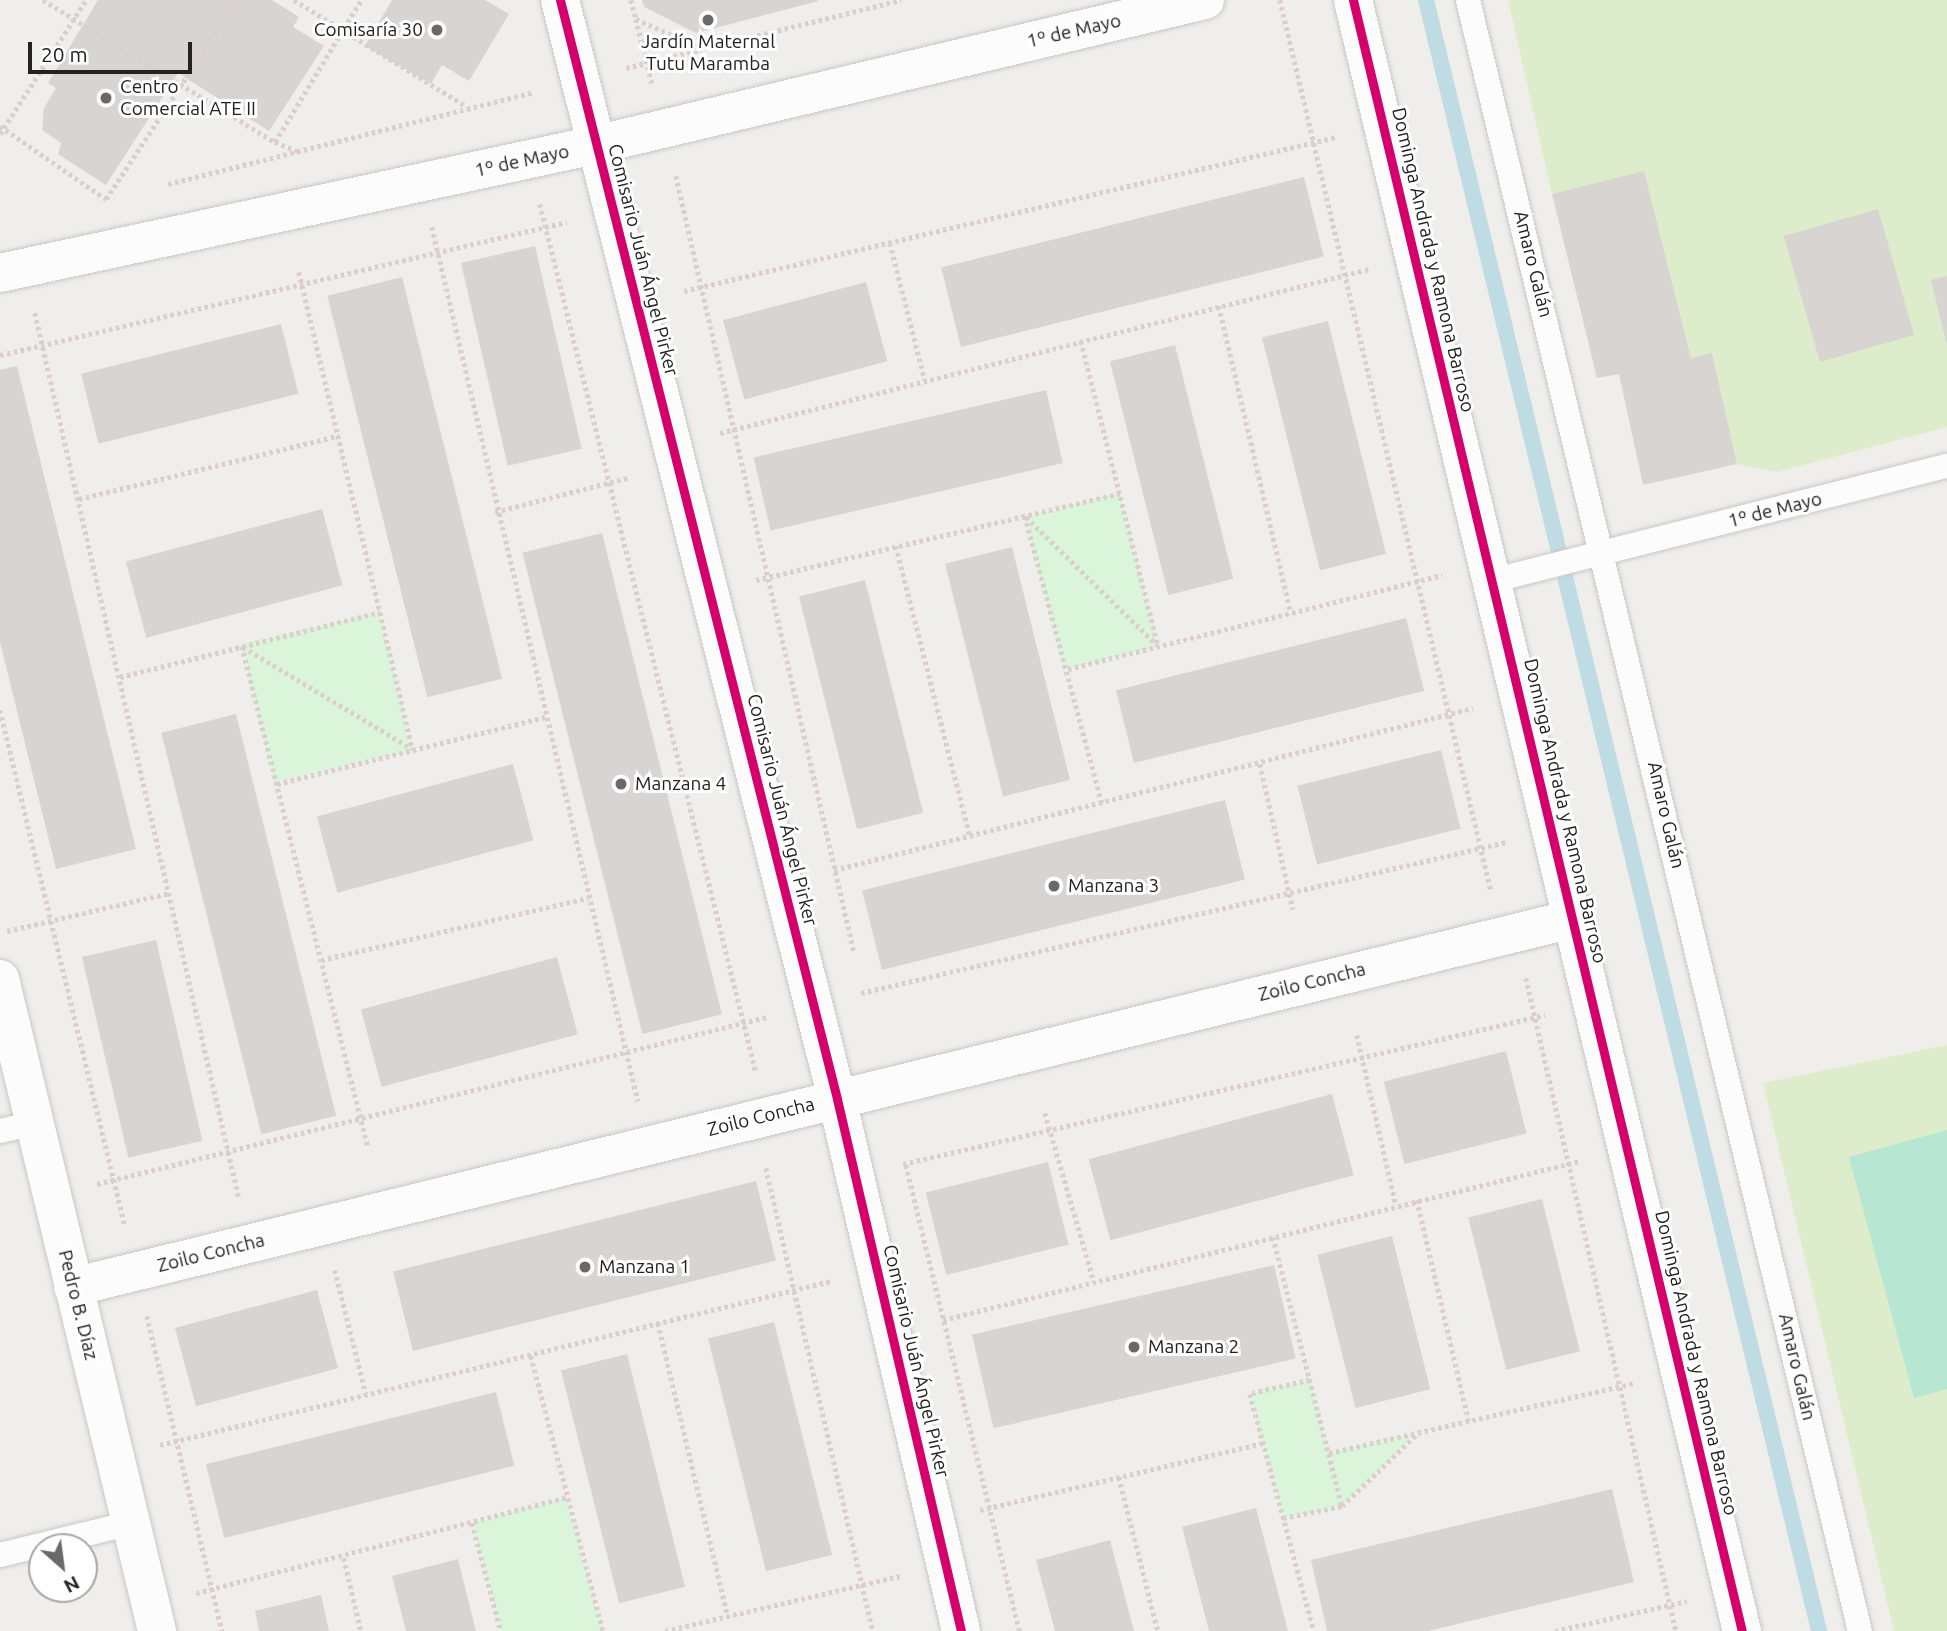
<!DOCTYPE html>
<html>
<head>
<meta charset="utf-8">
<style>
	body { margin:0 }
	#map { position:relative; width:1947px; height:1631px; overflow:hidden; background:#f0eeeb; font-family:Ubuntu,sans-serif }
	div>[style] { position:absolute }
	.grass>* { inset:0; background:#ddeccb }
	.park>* { inset:0; background:#daf5da; transform-origin:0 0 }
	.pitch>* { inset:0; background:#b7e6d2 }
	.stream>* { height:16px; margin:-8px; padding:0 8px; transform-origin:8px; border-radius:8px; background:#bfdbe3 }
	.building>* { inset:0; background:#d7d4d2; transform-origin:0 0 }
	.path>* { height:4.5px; margin-top:-2.25px; transform-origin:0; background:repeating-linear-gradient(90deg,#dccecd 0 3.5px,transparent 0 7px) }
	.roads { filter:drop-shadow(0 0 2px #c9c8c7) drop-shadow(0 0 2px #c9c8c7) }
	.service>* { height:24px; margin:-12px; padding:0 12px; transform-origin:12px; border-radius:12px; background:#fdfcfc }
	.minor>* { height:38px; margin:-19px; padding:0 19px; transform-origin:19px; border-radius:19px; background:#fdfcfc }
	.cycleway>* { height:9px; margin:-4.5px; padding:0 4.5px; transform-origin:4.5px; border-radius:4.5px; background:#d6006c }
	.dots>* { width:19px; height:19px; translate:-50% -50%; box-sizing:border-box; border:4px solid #fff; border-radius:50% }
	span { translate:-50% -50%; white-space:nowrap; text-align:center; line-height:1.15; -webkit-text-stroke:6px #fff; paint-order:stroke }
	.poi-label { font-size:19px; color:#222 }
	.right { translate:-100% -50%; text-align:right }
	.left { translate:0 -50%; text-align:left }
	.street-label { font-size:19px; color:#222 }
	.north { position:absolute; left:28px; top:1533px; width:70px; height:70px; box-sizing:border-box; background:#fff; border:2px solid #a7a7a7; border-radius:50%; rotate:152deg; font-size:19px; font-weight:700; line-height:28px; text-align:center; color:#222 }
	.north::after { content:''; display:block; margin:auto; width:24px; height:32px; background:#6a6968; clip-path:polygon(50% 0,100% 100%,50% 72%,0 100%) }
	.scale { position:absolute; left:28px; top:42px; width:164px; height:32px; box-sizing:border-box; border:4px solid #222; border-top:0; padding-left:9px; font-size:21px; line-height:24px; white-space:nowrap; color:#222; -webkit-text-stroke:5px #fff; paint-order:stroke }
</style>
</head>
<body>
<div id="map">
	<div class="grass">
		<div style="clip-path:polygon(1508px 0,1947px 0,1947px 427px,1777px 472px,1737px 464px,1712px 354px,1691px 358px,1644px 172px,1552px 194px)"></div>
		<div style="clip-path:polygon(1947px 1045px,1947px 1631px,1894px 1631px,1763px 1083px)"></div>
	</div>
	<div class="park">
		<div style="left:1120px;top:493px;width:158px;height:98px;rotate:76deg"></div>
		<div style="left:380px;top:612px;width:142px;height:142px;rotate:77deg"></div>
		<div style="clip-path:polygon(1310px 1380px,1329px 1453px,1418px 1432px,1342px 1506px,1283px 1518px,1250px 1394px)"></div>
		<div style="clip-path:polygon(566px 1497px,603px 1631px,501px 1631px,472px 1523px)"></div>
	</div>
	<div class="pitch">
		<div style="clip-path:polygon(1947px 1130px,1947px 1389px,1914px 1398px,1849px 1157px)"></div>
	</div>
	<div class="stream">
		<div style="left:1426px;top:0;width:1678px;rotate:76.45deg"></div>
	</div>
	<div class="building">
		<div style="clip-path:polygon(98px 0,272px 0,299px 17px,293px 27px,324px 46px,269px 131px,178px 73px,106px 185px,58px 154px,61px 143px,42px 130px,44px 108px,56px 88px,48px 83px)"></div>
		<div style="clip-path:polygon(392px 0,485px 0,509px 14px,469px 81px,442px 65px,431px 84px,365px 46px)"></div>
		<div style="clip-path:polygon(642px 0,818px 0,818px 1px,696px 33px,644px 7px)"></div>
		<div style="clip-path:polygon(1644px 171px,1691px 358px,1712px 353px,1737px 464px,1643px 485px,1619px 374px,1597px 378px,1552px 194px)"></div>
		<div style="left:1304px;top:177px;width:82px;height:374px;rotate:76deg"></div>
		<div style="left:1878px;top:209px;width:131px;height:98px;rotate:74deg"></div>
		<div style="left:535px;top:246px;width:208px;height:76px;rotate:77deg"></div>
		<div style="clip-path:polygon(1947px 276px,1947px 342px,1946px 342px,1931px 280px)"></div>
		<div style="left:402px;top:277px;width:414px;height:77px;rotate:76deg"></div>
		<div style="left:866px;top:282px;width:82px;height:148px;rotate:75deg"></div>
		<div style="left:1328px;top:321px;width:240px;height:68px;rotate:76deg"></div>
		<div style="left:281px;top:324px;width:72px;height:206px;rotate:76deg"></div>
		<div style="left:1175px;top:345px;width:241px;height:67px;rotate:76deg"></div>
		<div style="clip-path:polygon(17px 366px,136px 849px,56px 869px,0 642px,0 370px)"></div>
		<div style="left:1046px;top:390px;width:75px;height:300px;rotate:77deg"></div>
		<div style="left:322px;top:509px;width:79px;height:203px;rotate:75deg"></div>
		<div style="left:602px;top:533px;width:496px;height:82px;rotate:76deg"></div>
		<div style="left:1012px;top:547px;width:240px;height:69px;rotate:76deg"></div>
		<div style="left:865px;top:580px;width:240px;height:68px;rotate:76deg"></div>
		<div style="left:1406px;top:618px;width:75px;height:299px;rotate:76deg"></div>
		<div style="left:236px;top:714px;width:414px;height:77px;rotate:76deg"></div>
		<div style="left:1441px;top:750px;width:81px;height:148px;rotate:76deg"></div>
		<div style="left:513px;top:764px;width:79px;height:203px;rotate:75deg"></div>
		<div style="left:1225px;top:800px;width:82px;height:374px;rotate:76deg"></div>
		<div style="left:156px;top:940px;width:206px;height:76px;rotate:77deg"></div>
		<div style="left:557px;top:957px;width:80px;height:203px;rotate:75deg"></div>
		<div style="left:1506px;top:1051px;width:85px;height:126px;rotate:76deg"></div>
		<div style="left:1332px;top:1094px;width:84px;height:252px;rotate:75deg"></div>
		<div style="left:1048px;top:1162px;width:85px;height:126px;rotate:76deg"></div>
		<div style="left:756px;top:1181px;width:82px;height:374px;rotate:76deg"></div>
		<div style="left:1542px;top:1199px;width:157px;height:76px;rotate:76deg"></div>
		<div style="left:1392px;top:1236px;width:158px;height:77px;rotate:76deg"></div>
		<div style="left:1274px;top:1265px;width:96px;height:310px;rotate:77deg"></div>
		<div style="left:317px;top:1290px;width:81px;height:147px;rotate:75deg"></div>
		<div style="left:774px;top:1322px;width:240px;height:68px;rotate:76deg"></div>
		<div style="left:627px;top:1354px;width:240px;height:68px;rotate:76deg"></div>
		<div style="left:496px;top:1392px;width:76px;height:299px;rotate:76deg"></div>
		<div style="clip-path:polygon(1612px 1489px,1634px 1582px,1428px 1631px,1327px 1631px,1311px 1560px)"></div>
		<div style="clip-path:polygon(1256px 1508px,1288px 1631px,1209px 1631px,1182px 1527px)"></div>
		<div style="clip-path:polygon(1110px 1540px,1134px 1631px,1055px 1631px,1036px 1560px)"></div>
		<div style="clip-path:polygon(458px 1559px,476px 1631px,406px 1631px,392px 1576px)"></div>
		<div style="clip-path:polygon(321px 1595px,329px 1631px,259px 1631px,255px 1611px)"></div>
	</div>
	<div class="path">
		<div style="left:43px;top:0;width:272px;rotate:31.5deg"></div>
		<div style="left:275px;top:142px;width:24px;rotate:22deg"></div>
		<div style="left:294px;top:0;width:203px;rotate:31.7deg"></div>
		<div style="left:631px;top:0;width:20px;rotate:75deg"></div>
		<div style="left:636px;top:19px;width:73px;rotate:24.1deg"></div>
		<div style="left:703px;top:49px;width:204px;rotate:-13.9deg"></div>
		<div style="left:1280px;top:0;width:916px;rotate:76.68deg"></div>
		<div style="left:636px;top:19px;width:66px;rotate:76deg"></div>
		<div style="left:626px;top:68px;width:79px;rotate:-13.9deg"></div>
		<div style="left:0;top:126px;width:129px;rotate:34.6deg"></div>
		<div style="left:106px;top:199px;width:238px;rotate:-56.6deg"></div>
		<div style="left:0;top:134px;width:159px;rotate:-57.3deg"></div>
		<div style="left:275px;top:142px;width:166px;rotate:-58.8deg"></div>
		<div style="left:676px;top:176px;width:796px;rotate:77.08deg"></div>
		<div style="left:168px;top:184px;width:376px;rotate:-14.1deg"></div>
		<div style="left:540px;top:204px;width:894px;rotate:76.03deg"></div>
		<div style="left:432px;top:227px;width:898px;rotate:76.74deg"></div>
		<div style="left:890px;top:243px;width:141px;rotate:75.7deg"></div>
		<div style="left:299px;top:272px;width:491px;rotate:76.6deg"></div>
		<div style="left:684px;top:291px;width:670px;rotate:-13.29deg"></div>
		<div style="left:1219px;top:306px;width:314px;rotate:76.8deg"></div>
		<div style="left:35px;top:313px;width:908px;rotate:77.02deg"></div>
		<div style="left:1081px;top:341px;width:315px;rotate:75.8deg"></div>
		<div style="left:0;top:355px;width:582px;rotate:-13.2deg"></div>
		<div style="left:720px;top:433px;width:669px;rotate:-14.18deg"></div>
		<div style="left:79px;top:499px;width:267px;rotate:-13.7deg"></div>
		<div style="left:495px;top:512px;width:140px;rotate:-14.4deg"></div>
		<div style="left:1025px;top:516px;width:297px;rotate:75deg"></div>
		<div style="left:1026px;top:517px;width:183px;rotate:44.3deg"></div>
		<div style="left:896px;top:546px;width:300px;rotate:75.7deg"></div>
		<div style="left:756px;top:580px;width:374px;rotate:-13.4deg"></div>
		<div style="left:242px;top:646px;width:517px;rotate:75.88deg"></div>
		<div style="left:243px;top:647px;width:197px;rotate:31.1deg"></div>
		<div style="left:1068px;top:669px;width:386px;rotate:-14.1deg"></div>
		<div style="left:120px;top:677px;width:268px;rotate:-14deg"></div>
		<div style="left:0;top:710px;width:531px;rotate:76.38deg"></div>
		<div style="left:1260px;top:764px;width:149px;rotate:77.2deg"></div>
		<div style="left:277px;top:784px;width:276px;rotate:-14deg"></div>
		<div style="left:834px;top:870px;width:659px;rotate:-14.23deg"></div>
		<div style="left:7px;top:931px;width:166px;rotate:-13.2deg"></div>
		<div style="left:321px;top:960px;width:274px;rotate:-13.1deg"></div>
		<div style="left:1526px;top:978px;width:670px;rotate:77.06deg"></div>
		<div style="left:861px;top:993px;width:663px;rotate:-13.16deg"></div>
		<div style="left:1357px;top:1035px;width:174px;rotate:77.1deg"></div>
		<div style="left:1045px;top:1113px;width:176px;rotate:73.8deg"></div>
		<div style="left:903px;top:1164px;width:659px;rotate:-13.07deg"></div>
		<div style="left:906px;top:1165px;width:480px;rotate:76.3deg"></div>
		<div style="left:766px;top:1168px;width:475px;rotate:77deg"></div>
		<div style="left:97px;top:1184px;width:690px;rotate:-14deg"></div>
		<div style="left:1417px;top:1200px;width:227px;rotate:76.8deg"></div>
		<div style="left:1273px;top:1237px;width:278px;rotate:75.6deg"></div>
		<div style="left:335px;top:1270px;width:128px;rotate:76deg"></div>
		<div style="left:147px;top:1316px;width:324px;rotate:76.6deg"></div>
		<div style="left:943px;top:1320px;width:657px;rotate:-14.02deg"></div>
		<div style="left:658px;top:1323px;width:301px;rotate:76.6deg"></div>
		<div style="left:531px;top:1356px;width:284px;rotate:75.3deg"></div>
		<div style="left:1310px;top:1380px;width:62px;rotate:166.9deg"></div>
		<div style="left:1250px;top:1394px;width:245px;rotate:74.9deg"></div>
		<div style="left:160px;top:1445px;width:691px;rotate:-13.73deg"></div>
		<div style="left:1329px;top:1453px;width:314px;rotate:-12.9deg"></div>
		<div style="left:1119px;top:1477px;width:159px;rotate:75.8deg"></div>
		<div style="left:980px;top:1510px;width:291px;rotate:-13.3deg"></div>
		<div style="left:1283px;top:1518px;width:60px;rotate:-11.5deg"></div>
		<div style="left:1342px;top:1506px;width:104px;rotate:-43.8deg"></div>
		<div style="left:472px;top:1523px;width:112px;rotate:75deg"></div>
		<div style="left:344px;top:1558px;width:75px;rotate:76.9deg"></div>
		<div style="left:196px;top:1593px;width:382px;rotate:-14.5deg"></div>
		<div style="left:665px;top:1631px;width:241px;rotate:-13.2deg"></div>
		<div style="left:1555px;top:1631px;width:135px;rotate:-12.8deg"></div>
	</div>
	<div class="roads">
		<div class="service">
			<div style="left:1468px;top:0;width:1677px;rotate:76.49deg"></div>
			<div style="left:1491px;top:581px;width:470px;rotate:-14.2deg"></div>
			<div style="left:0;top:1131px;width:35px;rotate:-13deg"></div>
			<div style="left:0;top:1555px;width:135px;rotate:-13.7deg"></div>
		</div>
		<div class="minor">
			<div style="left:560px;top:0;width:1133px;rotate:75.85deg"></div>
			<div style="left:837px;top:1099px;width:546px;rotate:76.88deg"></div>
			<div style="left:1353px;top:0;width:1677px;rotate:76.59deg"></div>
			<div style="left:0;top:273px;width:609px;rotate:-12.14deg"></div>
			<div style="left:595px;top:145px;width:627px;rotate:-13.37deg"></div>
			<div style="left:0;top:979px;width:671px;rotate:76.46deg"></div>
			<div style="left:73px;top:1287px;width:1544px;rotate:-13.79deg"></div>
		</div>
	</div>
	<div class="cycleway">
		<div style="left:560px;top:0;width:1133px;rotate:75.85deg"></div>
		<div style="left:837px;top:1099px;width:546px;rotate:76.88deg"></div>
		<div style="left:1353px;top:0;width:1677px;rotate:76.59deg"></div>
	</div>
	<div class="dots">
		<div style="left:708px;top:20px;background:#6a6968"></div>
		<div style="left:437px;top:30px;background:#6a6968"></div>
		<div style="left:106px;top:98px;background:#6a6968"></div>
		<div style="left:621px;top:784px;background:#6a6968"></div>
		<div style="left:1054px;top:886px;background:#6a6968"></div>
		<div style="left:585px;top:1267px;background:#6a6968"></div>
		<div style="left:1134px;top:1347px;background:#6a6968"></div>
	</div>
	<div class="poi-label">
		<span class="right" style="left:423px;top:30px">Comisaría 30</span>
		<span style="left:708px;top:53px">Jardín Maternal<br>Tutu Maramba</span>
		<span class="left" style="left:120px;top:98px">Centro<br>Comercial ATE II</span>
		<span class="left" style="left:635px;top:784px">Manzana 4</span>
		<span class="left" style="left:1068px;top:886px">Manzana 3</span>
		<span class="left" style="left:599px;top:1267px">Manzana 1</span>
		<span class="left" style="left:1148px;top:1347px">Manzana 2</span>
	</div>
	<div class="street-label">
		<span style="left:1074px;top:31px;rotate:-13deg">1º de Mayo</span>
		<span style="left:522px;top:161px;rotate:-12deg">1º de Mayo</span>
		<span style="left:643px;top:260px;rotate:76deg">Comisario Juán Ángel Pirker</span>
		<span style="left:1433px;top:260px;rotate:77deg">Dominga Andrada y Ramona Barroso</span>
		<span style="left:1533px;top:264px;rotate:76deg">Amaro Galán</span>
		<span style="left:1775px;top:510px;rotate:-14deg">1º de Mayo</span>
		<span style="left:782px;top:810px;rotate:76deg">Comisario Juán Ángel Pirker</span>
		<span style="left:1565px;top:811px;rotate:77deg">Dominga Andrada y Ramona Barroso</span>
		<span style="left:1666px;top:815px;rotate:77deg">Amaro Galán</span>
		<span style="left:1312px;top:982px;rotate:-14deg">Zoilo Concha</span>
		<span style="left:761px;top:1117px;rotate:-14deg">Zoilo Concha</span>
		<span style="left:211px;top:1253px;rotate:-14deg">Zoilo Concha</span>
		<span style="left:78px;top:1305px;rotate:76deg">Pedro B. Díaz</span>
		<span style="left:916px;top:1361px;rotate:77deg">Comisario Juán Ángel Pirker</span>
		<span style="left:1696px;top:1363px;rotate:77deg">Dominga Andrada y Ramona Barroso</span>
		<span style="left:1797px;top:1367px;rotate:77deg">Amaro Galán</span>
	</div>
	<div class="north">N</div>
	<div class="scale">20 m</div>
</div>
</body>
</html>
